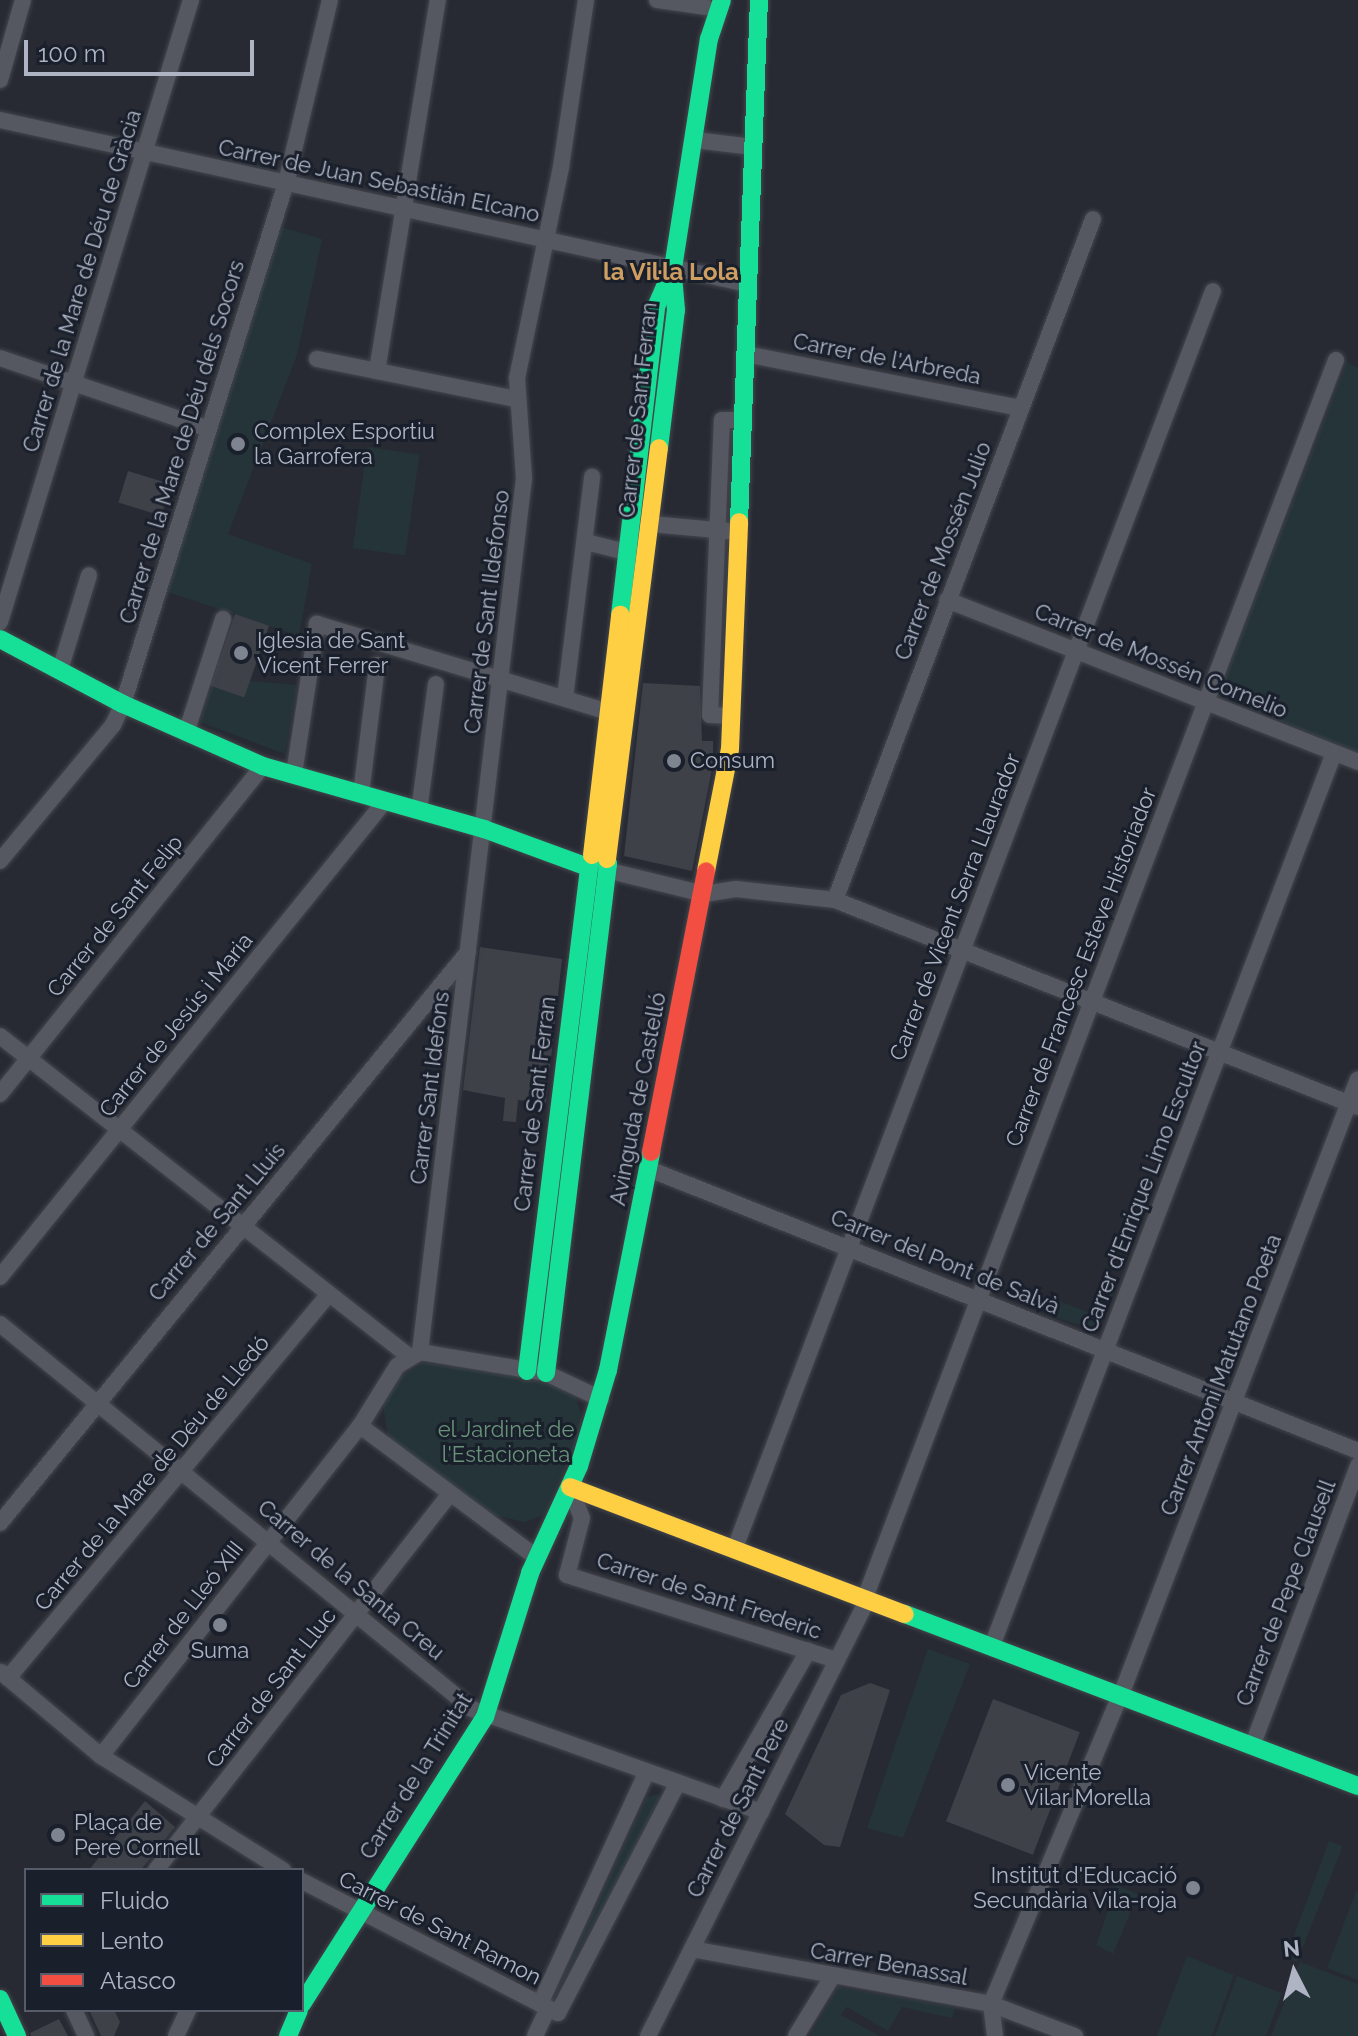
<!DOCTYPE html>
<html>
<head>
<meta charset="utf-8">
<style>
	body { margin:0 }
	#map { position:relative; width:1358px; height:2036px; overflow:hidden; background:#272a32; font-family:Raleway,sans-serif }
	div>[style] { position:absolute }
	.green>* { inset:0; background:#243438; transform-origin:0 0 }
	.building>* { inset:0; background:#3e4148; transform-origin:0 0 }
	.roads { filter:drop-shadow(0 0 2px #44464d) drop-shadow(0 0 2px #44464d) }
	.street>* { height:16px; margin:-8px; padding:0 8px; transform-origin:8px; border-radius:8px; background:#565861 }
	.fast>* { height:18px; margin:-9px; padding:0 9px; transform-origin:9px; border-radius:9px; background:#16e098 }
	.slow>* { height:18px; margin:-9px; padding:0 9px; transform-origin:9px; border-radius:9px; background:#ffcf43 }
	.jam>* { height:18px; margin:-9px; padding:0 9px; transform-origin:9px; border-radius:9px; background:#f24e42 }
	.dots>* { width:22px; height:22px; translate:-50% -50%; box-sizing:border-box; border:4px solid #1a1f2c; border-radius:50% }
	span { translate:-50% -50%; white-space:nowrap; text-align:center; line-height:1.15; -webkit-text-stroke:6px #1a1f2c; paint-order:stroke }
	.street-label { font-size:22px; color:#afb4c4 }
	.poi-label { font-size:22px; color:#afb4c4 }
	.left { translate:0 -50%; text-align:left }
	.right { translate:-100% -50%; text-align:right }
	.park-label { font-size:22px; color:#689378 }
	.neighbourhood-label { font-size:24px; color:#ce9f61; font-weight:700 }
	.legend { position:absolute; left:24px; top:1868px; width:280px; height:144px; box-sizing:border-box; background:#1a1f2c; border:2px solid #565b69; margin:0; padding:10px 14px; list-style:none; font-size:24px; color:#afb4c4 }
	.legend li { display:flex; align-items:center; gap:16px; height:40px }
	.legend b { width:40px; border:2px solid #565b69 }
	.north { position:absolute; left:1254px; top:1932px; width:80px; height:80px; -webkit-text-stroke:6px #1a1f2c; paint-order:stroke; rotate:354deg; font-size:22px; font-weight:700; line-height:32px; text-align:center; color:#afb4c4 }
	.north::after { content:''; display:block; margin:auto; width:28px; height:36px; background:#afb4c4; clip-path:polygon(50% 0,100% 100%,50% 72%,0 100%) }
	.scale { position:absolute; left:24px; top:40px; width:230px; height:36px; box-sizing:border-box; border:4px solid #afb4c4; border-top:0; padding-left:10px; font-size:24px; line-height:28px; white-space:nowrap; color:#afb4c4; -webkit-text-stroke:6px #1a1f2c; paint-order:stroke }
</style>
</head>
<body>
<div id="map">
	<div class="green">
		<div style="clip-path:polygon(281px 227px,322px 239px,297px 355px,228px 534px,312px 564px,299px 636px,165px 591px)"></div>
		<div style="clip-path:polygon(1347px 362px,1358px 368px,1358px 753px,1218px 695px)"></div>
		<div style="left:367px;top:447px;width:53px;height:102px;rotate:8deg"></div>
		<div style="clip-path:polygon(250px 681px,297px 685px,285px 754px,200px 722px,211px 686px,244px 697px)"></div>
		<div style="clip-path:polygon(1102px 1287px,1115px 1290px,1099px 1331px,1045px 1314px,1051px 1298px,1093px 1314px)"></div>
		<div style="clip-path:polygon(425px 1363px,548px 1380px,575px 1393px,584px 1425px,544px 1515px,524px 1522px,494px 1515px,388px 1438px,383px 1405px,397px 1378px)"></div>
		<div style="clip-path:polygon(928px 1649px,970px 1664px,903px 1838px,867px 1828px)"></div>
		<div style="clip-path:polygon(657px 1794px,662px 1801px,551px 2002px,647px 1797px)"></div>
		<div style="clip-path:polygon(1329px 1841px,1343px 1846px,1297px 1962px,1286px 1957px)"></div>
		<div style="clip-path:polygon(1117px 1885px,1138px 1894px,1113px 1954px,1096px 1945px)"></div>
		<div style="clip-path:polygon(1356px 1891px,1358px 1892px,1358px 1980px,1327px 1968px)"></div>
		<div style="clip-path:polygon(1187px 1956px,1234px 1975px,1212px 2036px,1157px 2036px)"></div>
		<div style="clip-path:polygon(1300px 1962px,1358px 1984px,1358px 2036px,1271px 2036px)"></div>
		<div style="clip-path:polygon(1237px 1976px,1282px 1993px,1266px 2036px,1215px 2036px)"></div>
		<div style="clip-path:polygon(838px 1987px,955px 2008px,952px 2018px,902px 2007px,888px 2031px,847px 2007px,841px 2015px,880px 2036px,810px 2036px)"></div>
	</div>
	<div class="building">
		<div style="left:128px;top:471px;width:45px;height:33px;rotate:17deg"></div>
		<div style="left:235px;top:614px;width:36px;height:76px;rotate:19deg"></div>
		<div style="clip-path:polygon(643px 683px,700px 686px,702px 741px,713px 741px,713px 764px,692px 871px,624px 856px)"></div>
		<div style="clip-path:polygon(480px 947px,562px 959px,546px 1103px,518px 1100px,516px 1122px,503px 1121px,505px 1098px,463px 1090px)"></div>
		<div style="clip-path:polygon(870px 1683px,890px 1690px,840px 1847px,824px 1845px,785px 1814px,841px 1695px)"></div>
		<div style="left:993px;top:1699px;width:93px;height:131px;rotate:21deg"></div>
		<div style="clip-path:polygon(145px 1801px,175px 1827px,141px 1870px,89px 1870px)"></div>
		<div style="clip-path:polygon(89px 2010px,114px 2010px,120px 2022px,114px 2036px,101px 2036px)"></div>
		<div style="clip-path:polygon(59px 2019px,68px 2036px,31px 2036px,30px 2033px)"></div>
	</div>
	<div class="roads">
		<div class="street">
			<div style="left:657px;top:0;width:49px;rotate:8.1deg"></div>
			<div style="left:0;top:80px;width:83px;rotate:-74deg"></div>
			<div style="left:0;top:120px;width:766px;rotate:12.37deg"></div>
			<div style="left:695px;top:140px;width:58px;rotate:6.9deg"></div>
			<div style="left:745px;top:354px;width:281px;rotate:11.1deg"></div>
			<div style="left:0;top:358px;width:220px;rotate:18.8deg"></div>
			<div style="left:317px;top:359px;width:203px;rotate:11.4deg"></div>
			<div style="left:377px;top:371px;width:376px;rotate:-80.7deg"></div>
			<div style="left:650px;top:524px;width:78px;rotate:5.1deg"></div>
			<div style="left:586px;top:542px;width:41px;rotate:14deg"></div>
			<div style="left:947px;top:600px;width:442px;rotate:21.5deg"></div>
			<div style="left:0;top:622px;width:651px;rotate:-72.93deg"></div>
			<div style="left:60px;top:670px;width:99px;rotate:-73deg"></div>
			<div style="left:565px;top:698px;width:223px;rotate:-83deg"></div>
			<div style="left:731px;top:716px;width:21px;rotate:-177deg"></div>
			<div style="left:710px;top:715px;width:295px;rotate:-87.7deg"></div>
			<div style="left:722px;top:420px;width:20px"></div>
			<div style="left:186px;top:733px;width:120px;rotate:-72deg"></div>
			<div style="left:294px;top:774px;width:152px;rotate:-81.3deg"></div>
			<div style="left:317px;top:624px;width:304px;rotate:16.8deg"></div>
			<div style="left:361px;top:794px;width:130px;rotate:-82.9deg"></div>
			<div style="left:419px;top:811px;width:128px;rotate:-82.4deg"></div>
			<div style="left:0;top:861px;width:177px;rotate:-50.3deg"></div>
			<div style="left:113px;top:725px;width:23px;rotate:-65deg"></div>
			<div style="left:123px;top:704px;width:546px;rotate:-72.63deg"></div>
			<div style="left:286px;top:183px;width:188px;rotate:-76.5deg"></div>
			<div style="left:606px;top:870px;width:101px;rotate:13.8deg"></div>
			<div style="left:704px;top:894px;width:32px;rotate:-9deg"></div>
			<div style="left:736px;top:889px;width:100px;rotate:6.3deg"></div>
			<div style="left:835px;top:900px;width:562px;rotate:21.59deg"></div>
			<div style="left:835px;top:900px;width:728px;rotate:-69.25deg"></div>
			<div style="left:0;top:1036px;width:521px;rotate:38.06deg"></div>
			<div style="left:0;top:1094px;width:420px;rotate:-51.3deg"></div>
			<div style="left:649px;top:1169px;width:763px;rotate:21.69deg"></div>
			<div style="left:0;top:1277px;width:612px;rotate:-51.03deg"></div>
			<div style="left:0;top:1324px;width:609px;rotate:39.2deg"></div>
			<div style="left:472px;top:1709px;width:307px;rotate:19.6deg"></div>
			<div style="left:420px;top:1352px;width:880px;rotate:-83.21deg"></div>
			<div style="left:524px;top:478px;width:100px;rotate:-94deg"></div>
			<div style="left:517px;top:378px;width:216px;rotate:-78.2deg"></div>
			<div style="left:561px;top:167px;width:169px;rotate:-81.5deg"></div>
			<div style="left:570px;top:1487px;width:33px;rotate:69deg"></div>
			<div style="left:582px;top:1518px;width:59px;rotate:104.7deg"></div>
			<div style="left:567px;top:1575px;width:283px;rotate:17.5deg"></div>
			<div style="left:0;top:1523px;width:738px;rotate:-50.66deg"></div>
			<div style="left:738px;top:1540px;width:1336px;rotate:-69.18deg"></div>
			<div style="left:536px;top:1557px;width:219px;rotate:-143.3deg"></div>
			<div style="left:360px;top:1426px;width:70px;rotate:-58.3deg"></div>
			<div style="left:397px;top:1366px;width:27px;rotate:-31deg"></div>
			<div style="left:420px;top:1352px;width:128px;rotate:9.5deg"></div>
			<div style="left:546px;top:1373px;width:61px;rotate:25.3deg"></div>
			<div style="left:868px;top:1590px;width:1316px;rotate:-69.17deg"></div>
			<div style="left:995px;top:1638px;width:948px;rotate:-69.04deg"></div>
			<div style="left:1px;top:1672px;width:131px;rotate:40deg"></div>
			<div style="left:101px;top:1756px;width:215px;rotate:32.1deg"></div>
			<div style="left:8px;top:1678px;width:499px;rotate:-50.1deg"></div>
			<div style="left:1124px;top:1687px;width:651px;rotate:-68.95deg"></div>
			<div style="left:1256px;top:1736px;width:289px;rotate:-69.3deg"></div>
			<div style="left:101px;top:1756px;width:420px;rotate:-51.9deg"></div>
			<div style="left:723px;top:1799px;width:171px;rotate:-60.1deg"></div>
			<div style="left:156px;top:1870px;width:477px;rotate:-52deg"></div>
			<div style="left:302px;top:1881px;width:288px;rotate:27.3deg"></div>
			<div style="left:558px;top:2013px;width:260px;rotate:-62.5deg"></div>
			<div style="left:692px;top:1949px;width:304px;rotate:10.4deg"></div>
			<div style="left:991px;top:2004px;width:90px;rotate:20.9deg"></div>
			<div style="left:540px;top:2004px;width:256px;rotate:-65.3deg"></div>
			<div style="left:74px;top:2010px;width:29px;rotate:65deg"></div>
			<div style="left:176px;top:2036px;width:29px;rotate:-65deg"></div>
			<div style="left:535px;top:2036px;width:31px;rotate:-65deg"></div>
			<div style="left:648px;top:2036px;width:488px;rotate:-63.3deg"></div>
			<div style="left:796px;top:2036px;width:69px;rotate:-58.6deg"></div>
			<div style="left:995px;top:2036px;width:32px;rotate:-97deg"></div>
			<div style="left:991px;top:2004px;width:334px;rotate:-67.3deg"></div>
		</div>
		<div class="fast">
			<div style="left:659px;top:448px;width:139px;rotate:-83deg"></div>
			<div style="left:676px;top:310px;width:37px;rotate:-95deg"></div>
			<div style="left:739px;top:522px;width:522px;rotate:-87.81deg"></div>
			<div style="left:620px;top:615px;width:310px;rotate:-83.3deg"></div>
			<div style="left:656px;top:307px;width:43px;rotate:-66.4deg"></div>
			<div style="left:673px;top:268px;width:232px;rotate:-81.1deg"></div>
			<div style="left:709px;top:39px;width:41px;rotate:-71.6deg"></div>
			<div style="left:0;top:639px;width:139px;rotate:27.9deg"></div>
			<div style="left:123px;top:704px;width:153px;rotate:23.9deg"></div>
			<div style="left:263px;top:766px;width:230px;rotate:15.9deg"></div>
			<div style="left:484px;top:829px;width:111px;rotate:20.1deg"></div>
			<div style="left:527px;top:1371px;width:506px;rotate:-82.96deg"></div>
			<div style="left:546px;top:1373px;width:513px;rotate:-83.06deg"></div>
			<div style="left:608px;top:864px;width:16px;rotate:-140deg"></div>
			<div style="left:905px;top:1614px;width:485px;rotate:20.8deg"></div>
			<div style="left:0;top:1999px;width:41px;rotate:65.3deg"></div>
			<div style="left:302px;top:2004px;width:340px;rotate:-57.5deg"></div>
			<div style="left:485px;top:1717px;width:151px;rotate:-72.6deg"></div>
			<div style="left:530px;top:1573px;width:118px;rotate:-65.4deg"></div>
			<div style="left:579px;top:1466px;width:100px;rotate:-73.2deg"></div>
			<div style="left:608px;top:1370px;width:222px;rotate:-78.8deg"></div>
			<div style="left:288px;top:2036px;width:28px;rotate:-67deg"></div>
		</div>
		<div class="slow">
			<div style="left:592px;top:855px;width:242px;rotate:-83.3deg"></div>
			<div style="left:607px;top:859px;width:414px;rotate:-82.8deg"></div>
			<div style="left:706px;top:871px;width:124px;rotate:-78.9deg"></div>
			<div style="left:730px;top:749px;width:227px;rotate:-87.7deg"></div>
			<div style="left:570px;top:1487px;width:358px;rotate:20.8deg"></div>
		</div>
		<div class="jam">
			<div style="left:651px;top:1152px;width:286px;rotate:-78.9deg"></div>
		</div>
	</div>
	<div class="dots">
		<div style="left:238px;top:444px;background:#7f8491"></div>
		<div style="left:241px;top:653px;background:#7f8491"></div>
		<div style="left:674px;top:761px;background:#7f8491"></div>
		<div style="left:220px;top:1625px;background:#7f8491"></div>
		<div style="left:1008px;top:1785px;background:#7f8491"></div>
		<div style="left:58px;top:1835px;background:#7f8491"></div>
		<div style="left:1193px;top:1888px;background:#7f8491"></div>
	</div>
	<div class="street-label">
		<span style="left:379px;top:181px;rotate:12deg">Carrer de Juan Sebastián Elcano</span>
		<span style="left:82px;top:281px;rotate:-73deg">Carrer de la Mare de Déu de Gràcia</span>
		<span style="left:887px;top:359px;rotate:11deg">Carrer de l'Arbreda</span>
		<span style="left:638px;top:410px;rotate:-84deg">Carrer de Sant Ferran</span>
		<span style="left:182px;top:442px;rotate:-73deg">Carrer de la Mare de Déu dels Socors</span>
		<span style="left:943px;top:551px;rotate:-69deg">Carrer de Mossén Julio</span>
		<span style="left:487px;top:612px;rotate:-83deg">Carrer de Sant Ildefonso</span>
		<span style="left:1161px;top:661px;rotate:22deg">Carrer de Mossén Cornelio</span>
		<span style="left:955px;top:907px;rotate:-69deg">Carrer de Vicent Serra Llaurador</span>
		<span style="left:115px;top:916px;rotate:-51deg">Carrer de Sant Felip</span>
		<span style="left:1081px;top:967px;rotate:-69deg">Carrer de Francesc Esteve Historiador</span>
		<span style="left:176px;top:1025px;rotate:-51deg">Carrer de Jesús i Maria</span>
		<span style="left:430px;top:1088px;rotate:-83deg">Carrer Sant Idefons</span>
		<span style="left:638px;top:1099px;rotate:-79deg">Avinguda de Castelló</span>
		<span style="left:535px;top:1104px;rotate:-83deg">Carrer de Sant Ferran</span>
		<span style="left:1144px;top:1187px;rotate:-69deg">Carrer d'Enrique Limo Escultor</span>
		<span style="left:217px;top:1222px;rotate:-50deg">Carrer de Sant Lluís</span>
		<span style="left:945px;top:1262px;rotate:22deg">Carrer del Pont de Salvà</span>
		<span style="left:1221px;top:1375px;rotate:-69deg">Carrer Antoni Matutano Poeta</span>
		<span style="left:152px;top:1473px;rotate:-50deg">Carrer de la Mare de Déu de Lledó</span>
		<span style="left:351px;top:1580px;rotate:40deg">Carrer de la Santa Creu</span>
		<span style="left:1286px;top:1593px;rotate:-69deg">Carrer de Pepe Clausell</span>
		<span style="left:709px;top:1596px;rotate:18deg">Carrer de Sant Frederic</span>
		<span style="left:183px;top:1615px;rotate:-52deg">Carrer de Lleó XIII</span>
		<span style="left:271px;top:1688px;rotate:-52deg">Carrer de Sant Lluc</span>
		<span style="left:416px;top:1776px;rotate:-58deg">Carrer de la Trinitat</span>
		<span style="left:738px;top:1808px;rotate:-63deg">Carrer de Sant Pere</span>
		<span style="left:440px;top:1928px;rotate:27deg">Carrer de Sant Ramon</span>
		<span style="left:889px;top:1964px;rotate:10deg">Carrer Benassal</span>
	</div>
	<div class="poi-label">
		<span class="left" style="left:254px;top:444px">Complex Esportiu<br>la Garrofera</span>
		<span class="left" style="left:257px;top:653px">Iglesia de Sant<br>Vicent Ferrer</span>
		<span class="left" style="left:690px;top:761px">Consum</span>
		<span style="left:220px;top:1651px">Suma</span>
		<span class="left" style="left:1024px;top:1785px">Vicente<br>Vilar Morella</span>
		<span class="left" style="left:74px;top:1835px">Plaça de<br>Pere Cornell</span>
		<span class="right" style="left:1177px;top:1888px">Institut d'Educació<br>Secundària Vila-roja</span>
	</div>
	<div class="park-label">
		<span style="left:506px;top:1442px">el Jardinet de<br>l'Estacioneta</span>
	</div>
	<div class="neighbourhood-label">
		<span style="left:671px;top:272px">la Vil·la Lola</span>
	</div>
	<ul class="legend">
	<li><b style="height:10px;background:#16e098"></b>Fluido</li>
	<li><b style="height:10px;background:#ffcf43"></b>Lento</li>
	<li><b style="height:10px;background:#f24e42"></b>Atasco</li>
	</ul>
	<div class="north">N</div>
	<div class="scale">100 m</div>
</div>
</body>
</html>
